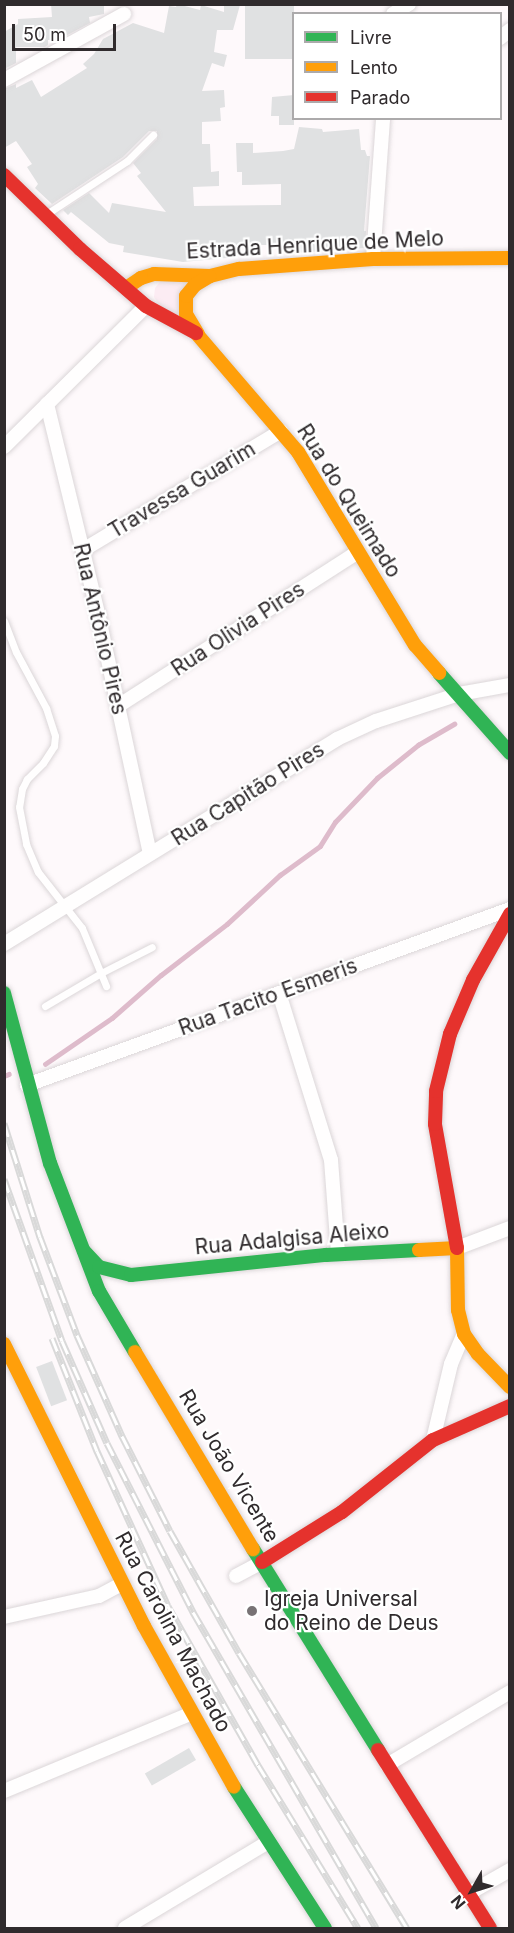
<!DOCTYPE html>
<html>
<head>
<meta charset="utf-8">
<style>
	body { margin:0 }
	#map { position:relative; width:514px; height:1933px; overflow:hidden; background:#fef9fb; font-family:Inter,sans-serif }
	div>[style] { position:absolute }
	.green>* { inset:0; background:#fcecf3 }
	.stream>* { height:4.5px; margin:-2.25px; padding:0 2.25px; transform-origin:2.25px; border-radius:2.25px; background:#debbcb }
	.building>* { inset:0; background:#e0e1e2; transform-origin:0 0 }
	.roads { filter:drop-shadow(0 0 2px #dbd6d8) drop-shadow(0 0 2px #dbd6d8) }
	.lane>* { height:7px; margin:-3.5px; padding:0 3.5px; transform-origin:3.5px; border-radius:3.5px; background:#fffefe }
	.street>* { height:14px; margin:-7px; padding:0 7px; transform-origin:7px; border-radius:7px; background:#fffefe }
	.fast>* { height:14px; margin:-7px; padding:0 7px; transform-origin:7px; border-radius:7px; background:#30b455 }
	.slow>* { height:14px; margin:-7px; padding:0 7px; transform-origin:7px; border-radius:7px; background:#ff9f0a }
	.jam>* { height:14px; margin:-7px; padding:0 7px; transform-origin:7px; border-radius:7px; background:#e5322d }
	.rail>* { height:7px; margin-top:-3.5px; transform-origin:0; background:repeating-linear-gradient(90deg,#fff 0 14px,#d9d9d9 0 28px); box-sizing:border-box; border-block:2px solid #d9d9d9 }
	.dots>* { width:16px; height:16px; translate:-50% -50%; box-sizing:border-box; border:3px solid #fff; border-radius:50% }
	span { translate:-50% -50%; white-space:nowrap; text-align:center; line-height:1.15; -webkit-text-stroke:4.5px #fff; paint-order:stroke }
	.street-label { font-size:21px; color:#302b2d }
	.poi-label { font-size:21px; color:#302b2d }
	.left { translate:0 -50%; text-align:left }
	.frame { position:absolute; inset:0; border:6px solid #302b2d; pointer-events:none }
	.legend { position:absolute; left:292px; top:12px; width:210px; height:108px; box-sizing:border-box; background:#fff; border:2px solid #acaaab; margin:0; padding:8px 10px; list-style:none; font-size:18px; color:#302b2d }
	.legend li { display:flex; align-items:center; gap:12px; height:30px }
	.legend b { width:30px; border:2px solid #acaaab }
	.north { position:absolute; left:442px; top:1861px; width:60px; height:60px; -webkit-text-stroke:4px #fff; paint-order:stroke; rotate:231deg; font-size:16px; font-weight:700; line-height:24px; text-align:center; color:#302b2d }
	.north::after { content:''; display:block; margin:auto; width:21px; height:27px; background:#302b2d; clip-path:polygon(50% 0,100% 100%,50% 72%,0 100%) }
	.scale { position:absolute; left:12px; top:24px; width:104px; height:27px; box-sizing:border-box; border:3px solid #302b2d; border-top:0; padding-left:8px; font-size:18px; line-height:21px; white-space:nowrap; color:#302b2d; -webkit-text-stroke:4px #fff; paint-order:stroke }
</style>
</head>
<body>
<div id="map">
	<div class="green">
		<div style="clip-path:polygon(163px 278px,186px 278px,177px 320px,159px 305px,154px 297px,155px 288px)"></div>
	</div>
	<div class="stream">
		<div style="left:45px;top:1064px;width:81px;rotate:-34.5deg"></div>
		<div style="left:112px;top:1018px;width:65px;rotate:-41.3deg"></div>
		<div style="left:161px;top:975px;width:83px;rotate:-37.7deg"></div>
		<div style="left:227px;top:924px;width:72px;rotate:-42.8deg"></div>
		<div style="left:280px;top:875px;width:49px;rotate:-35.9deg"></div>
		<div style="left:320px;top:846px;width:28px;rotate:-58deg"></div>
		<div style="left:335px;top:822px;width:61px;rotate:-46.3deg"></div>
		<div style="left:377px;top:778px;width:53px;rotate:-38.8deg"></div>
		<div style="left:418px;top:745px;width:42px;rotate:-30.3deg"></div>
		<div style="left:4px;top:1076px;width:5px;rotate:-22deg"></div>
	</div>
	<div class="building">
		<div style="clip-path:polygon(51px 4px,104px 4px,104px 14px,89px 17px,90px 23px,58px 40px,48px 40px,48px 45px,45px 47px,16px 47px,16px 63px,4px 69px,4px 32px,18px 24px,18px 19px,52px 17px)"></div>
		<div style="clip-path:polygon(177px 4px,200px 10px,201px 5px,224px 12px,224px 6px,240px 5px,233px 30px,217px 30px,214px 52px,227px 55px,224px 67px,212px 63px,202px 91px,224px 90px,225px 107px,220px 108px,221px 121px,202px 122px,202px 144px,210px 144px,211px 172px,219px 171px,219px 186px,193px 187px,194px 206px,281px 205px,281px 184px,242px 185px,242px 172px,237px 172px,236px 143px,253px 143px,253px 153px,283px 151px,294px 149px,299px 127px,322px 129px,323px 132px,359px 129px,361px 150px,365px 150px,367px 156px,370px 156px,364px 231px,366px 231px,365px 248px,296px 253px,296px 248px,281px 247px,281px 245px,236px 245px,237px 257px,183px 262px,123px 252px,124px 246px,109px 243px,71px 212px,68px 215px,63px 210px,89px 193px,109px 213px,112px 203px,166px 212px,137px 176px,141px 173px,133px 163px,157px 139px,157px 131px,149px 131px,123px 157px,52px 204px,35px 188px,38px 184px,27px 167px,32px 164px,16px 141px,4px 148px,4px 89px,16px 84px,16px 88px,32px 80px,41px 97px,87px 68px,83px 64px,94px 54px,103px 39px,133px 23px,164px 33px,169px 6px,176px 7px)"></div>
		<div style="left:245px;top:4px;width:49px;height:55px"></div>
		<div style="clip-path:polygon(294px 95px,294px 125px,279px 125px,279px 116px,271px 116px,272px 97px)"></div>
		<div style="left:52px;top:1361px;width:42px;height:17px;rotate:69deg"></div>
		<div style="left:189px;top:1748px;width:14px;height:51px;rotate:60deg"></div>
	</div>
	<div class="roads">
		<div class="lane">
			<div style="left:48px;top:213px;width:95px;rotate:-33.4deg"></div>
			<div style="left:127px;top:161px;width:37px;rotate:-45deg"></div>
			<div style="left:4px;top:621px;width:33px;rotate:69deg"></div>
			<div style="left:16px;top:652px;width:64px;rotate:61.8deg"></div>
			<div style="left:46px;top:708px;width:29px;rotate:72deg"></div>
			<div style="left:55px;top:736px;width:10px;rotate:96deg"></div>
			<div style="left:54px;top:746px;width:20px;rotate:123deg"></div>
			<div style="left:43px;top:763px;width:23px;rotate:135deg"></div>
			<div style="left:27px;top:779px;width:11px;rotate:117deg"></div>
			<div style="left:22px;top:789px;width:18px;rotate:99deg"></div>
			<div style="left:19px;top:807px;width:38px;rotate:79deg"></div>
			<div style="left:26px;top:844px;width:30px;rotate:67deg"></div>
			<div style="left:38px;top:872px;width:71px;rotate:51.8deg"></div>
			<div style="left:82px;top:928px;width:63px;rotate:67.5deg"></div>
			<div style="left:45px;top:1006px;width:65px;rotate:-30.5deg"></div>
			<div style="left:101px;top:973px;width:57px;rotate:-27deg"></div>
		</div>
		<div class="street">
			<div style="left:393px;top:14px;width:19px;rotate:-32deg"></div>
			<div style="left:500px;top:38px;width:13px;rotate:-39deg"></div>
			<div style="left:4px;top:80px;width:137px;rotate:-28.8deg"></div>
			<div style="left:373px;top:259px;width:141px;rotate:-85.9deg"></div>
			<div style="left:47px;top:404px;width:220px;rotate:76.3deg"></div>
			<div style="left:99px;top:618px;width:241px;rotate:77.8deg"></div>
			<div style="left:4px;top:447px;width:200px;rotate:-44.8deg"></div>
			<div style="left:83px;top:550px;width:231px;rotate:-31deg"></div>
			<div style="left:118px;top:706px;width:285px;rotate:-32.7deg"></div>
			<div style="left:4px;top:944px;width:391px;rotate:-31.6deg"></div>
			<div style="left:337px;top:739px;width:43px;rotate:-24.8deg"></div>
			<div style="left:376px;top:721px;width:87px;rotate:-18deg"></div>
			<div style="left:459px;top:694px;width:52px;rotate:-10deg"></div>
			<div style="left:279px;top:993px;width:175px;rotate:72.7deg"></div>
			<div style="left:331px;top:1160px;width:94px;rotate:85.7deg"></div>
			<div style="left:27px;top:1085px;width:514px;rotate:-20.02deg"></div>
			<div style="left:457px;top:1248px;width:57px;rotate:-20.7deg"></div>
			<div style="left:433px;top:1440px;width:78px;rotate:-76.7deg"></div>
			<div style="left:451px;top:1364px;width:33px;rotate:-67deg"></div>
			<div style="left:236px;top:1576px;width:30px;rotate:-28deg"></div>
			<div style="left:4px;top:1617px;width:97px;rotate:-12.5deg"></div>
			<div style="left:99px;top:1596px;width:26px;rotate:-28deg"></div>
			<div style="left:387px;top:1765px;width:143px;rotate:-30.7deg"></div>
			<div style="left:4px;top:1791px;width:204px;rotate:-22.5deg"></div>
			<div style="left:466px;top:1895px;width:51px;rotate:-29.6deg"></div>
			<div style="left:125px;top:1928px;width:167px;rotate:-31deg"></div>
		</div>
		<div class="fast">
			<div style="left:439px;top:673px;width:107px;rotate:48.4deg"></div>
			<div style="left:4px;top:993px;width:176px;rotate:74.9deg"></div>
			<div style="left:50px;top:1163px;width:137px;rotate:69.1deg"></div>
			<div style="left:99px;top:1291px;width:71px;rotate:59.5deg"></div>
			<div style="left:84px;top:1251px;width:22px;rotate:47deg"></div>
			<div style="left:99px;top:1267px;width:33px;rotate:14deg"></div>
			<div style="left:131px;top:1275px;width:196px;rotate:-5.9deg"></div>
			<div style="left:326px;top:1255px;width:93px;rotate:-3.1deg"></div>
			<div style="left:253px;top:1549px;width:237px;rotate:58.1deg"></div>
			<div style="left:234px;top:1787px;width:168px;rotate:57.2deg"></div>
		</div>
		<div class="slow">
			<div style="left:126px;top:288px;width:18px;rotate:-34deg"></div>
			<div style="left:141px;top:278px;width:14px;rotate:-17deg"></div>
			<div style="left:154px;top:274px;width:56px;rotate:2deg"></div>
			<div style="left:210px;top:276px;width:30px;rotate:-14deg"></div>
			<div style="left:239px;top:269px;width:134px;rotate:-4.3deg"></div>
			<div style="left:373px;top:259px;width:137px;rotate:-0.4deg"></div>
			<div style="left:196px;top:333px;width:157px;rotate:49.4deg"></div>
			<div style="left:298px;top:452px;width:226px;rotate:58.8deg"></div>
			<div style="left:415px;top:645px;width:37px;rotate:49deg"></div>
			<div style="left:198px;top:334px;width:23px;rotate:-121deg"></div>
			<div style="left:186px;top:314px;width:18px;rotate:-90deg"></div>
			<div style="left:186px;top:296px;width:14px;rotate:-51deg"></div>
			<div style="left:195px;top:285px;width:17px;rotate:-31deg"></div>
			<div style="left:419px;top:1250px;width:38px;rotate:-3deg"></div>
			<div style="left:457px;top:1248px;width:62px;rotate:89.1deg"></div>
			<div style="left:458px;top:1310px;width:25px;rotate:76deg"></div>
			<div style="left:464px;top:1334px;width:24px;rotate:55deg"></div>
			<div style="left:478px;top:1354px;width:46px;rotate:45.9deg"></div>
			<div style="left:4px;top:1344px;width:315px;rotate:63.6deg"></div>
			<div style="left:144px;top:1626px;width:184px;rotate:60.8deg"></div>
			<div style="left:135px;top:1352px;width:230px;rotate:59.1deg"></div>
		</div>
		<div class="jam">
			<div style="left:4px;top:175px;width:106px;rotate:44.2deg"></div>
			<div style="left:80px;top:249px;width:87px;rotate:40.8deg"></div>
			<div style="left:146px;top:306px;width:57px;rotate:28.4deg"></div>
			<div style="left:457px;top:1248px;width:126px;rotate:-100.1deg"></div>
			<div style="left:435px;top:1124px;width:33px;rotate:-88deg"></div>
			<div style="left:436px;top:1091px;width:59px;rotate:-76.2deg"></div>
			<div style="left:450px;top:1034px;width:59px;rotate:-66.9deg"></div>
			<div style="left:473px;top:980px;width:76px;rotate:-60.7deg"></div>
			<div style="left:262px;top:1562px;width:94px;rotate:-32deg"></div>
			<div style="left:342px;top:1512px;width:116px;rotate:-38.4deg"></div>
			<div style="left:433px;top:1440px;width:84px;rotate:-23.8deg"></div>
			<div style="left:378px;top:1750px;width:210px;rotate:57.8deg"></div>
		</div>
	</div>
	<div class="rail">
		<div style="left:4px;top:1123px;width:120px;rotate:72.5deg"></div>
		<div style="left:40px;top:1237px;width:105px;rotate:69.3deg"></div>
		<div style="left:77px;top:1335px;width:111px;rotate:66deg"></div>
		<div style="left:122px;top:1436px;width:106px;rotate:63.2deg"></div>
		<div style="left:170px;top:1531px;width:140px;rotate:60.5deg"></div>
		<div style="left:239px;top:1653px;width:322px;rotate:58.6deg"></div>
		<div style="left:4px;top:1179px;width:172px;rotate:70.3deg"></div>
		<div style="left:62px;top:1341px;width:111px;rotate:66.2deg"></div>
		<div style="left:107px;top:1443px;width:190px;rotate:63deg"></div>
		<div style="left:193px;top:1612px;width:365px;rotate:59.9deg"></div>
		<div style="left:52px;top:1338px;width:122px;rotate:68.3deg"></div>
		<div style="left:97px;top:1451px;width:170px;rotate:65.4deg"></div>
		<div style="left:168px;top:1606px;width:183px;rotate:60.5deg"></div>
		<div style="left:258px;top:1765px;width:191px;rotate:58.5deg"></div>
	</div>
	<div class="dots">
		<div style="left:252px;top:1611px;background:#787375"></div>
	</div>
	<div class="street-label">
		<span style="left:315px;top:245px;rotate:-3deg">Estrada Henrique de Melo</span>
		<span style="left:182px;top:490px;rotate:-31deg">Travessa Guarim</span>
		<span style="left:349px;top:501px;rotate:58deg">Rua do Queimado</span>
		<span style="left:100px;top:629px;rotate:77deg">Rua Antônio Pires</span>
		<span style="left:238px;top:629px;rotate:-33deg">Rua Olivia Pires</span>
		<span style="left:248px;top:794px;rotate:-32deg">Rua Capitão Pires</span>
		<span style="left:268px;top:997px;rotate:-20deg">Rua Tacito Esmeris</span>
		<span style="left:292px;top:1239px;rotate:-5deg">Rua Adalgisa Aleixo</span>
		<span style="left:229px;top:1466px;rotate:59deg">Rua João Vicente</span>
		<span style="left:173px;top:1632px;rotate:62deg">Rua Carolina Machado</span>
	</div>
	<div class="poi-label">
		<span class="left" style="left:264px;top:1611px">Igreja Universal<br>do Reino de Deus</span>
	</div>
	<div class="frame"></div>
	<ul class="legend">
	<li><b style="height:8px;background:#30b455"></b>Livre</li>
	<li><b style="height:8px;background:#ff9f0a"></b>Lento</li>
	<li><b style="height:8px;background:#e5322d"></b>Parado</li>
	</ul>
	<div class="north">N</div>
	<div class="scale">50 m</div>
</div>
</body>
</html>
